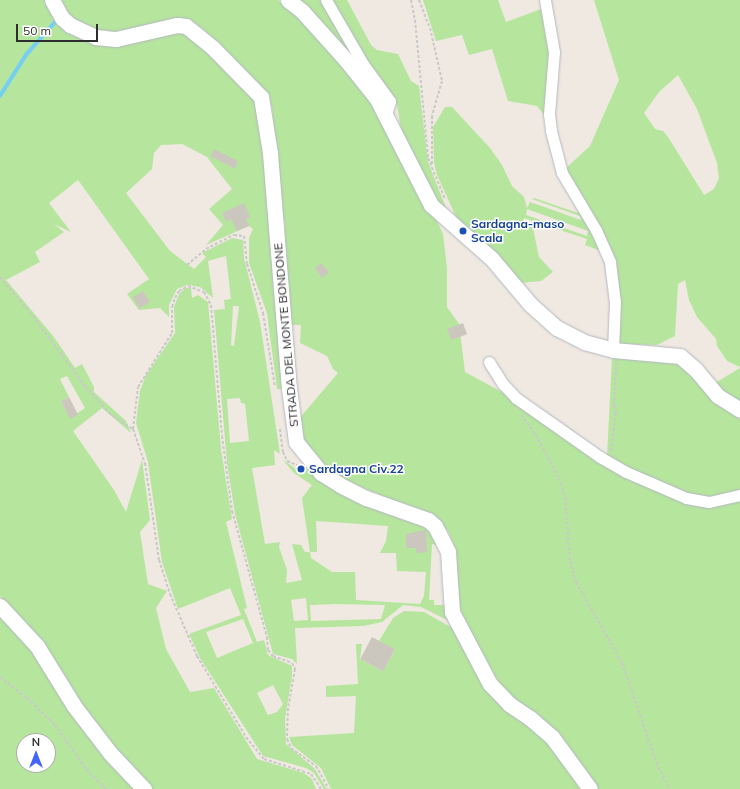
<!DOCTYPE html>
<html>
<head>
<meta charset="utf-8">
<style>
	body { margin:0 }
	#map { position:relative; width:740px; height:789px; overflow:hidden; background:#efe9e1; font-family:Mulish,sans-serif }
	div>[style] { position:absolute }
	.green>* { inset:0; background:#b6e59e }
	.stream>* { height:3.5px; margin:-1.75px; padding:0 1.75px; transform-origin:1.75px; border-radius:1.75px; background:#75cff0 }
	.building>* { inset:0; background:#cbc7bf; transform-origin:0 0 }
	.path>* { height:2px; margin-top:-1px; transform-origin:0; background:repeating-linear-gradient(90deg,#c9c9c9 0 3px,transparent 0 5px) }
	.roads { filter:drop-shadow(0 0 1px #b4b7c1) drop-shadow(0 0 1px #b4b7c1) }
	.street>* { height:11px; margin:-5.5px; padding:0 5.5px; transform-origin:5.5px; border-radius:5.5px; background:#fff }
	.secondary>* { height:15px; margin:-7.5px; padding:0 7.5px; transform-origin:7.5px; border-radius:7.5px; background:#fff }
	.dots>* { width:11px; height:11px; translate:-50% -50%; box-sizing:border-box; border:2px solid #fff; border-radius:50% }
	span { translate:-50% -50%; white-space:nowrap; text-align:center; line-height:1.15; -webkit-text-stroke:3px #fff; paint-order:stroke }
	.transit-label { font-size:12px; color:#164399; font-weight:700 }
	.left { translate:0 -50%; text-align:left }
	.street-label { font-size:12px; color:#2e2e2e }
	.north { position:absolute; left:16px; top:733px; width:40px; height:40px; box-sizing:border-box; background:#fff; border:1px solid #ababab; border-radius:50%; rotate:0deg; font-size:11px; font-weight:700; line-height:16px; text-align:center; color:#2e2e2e }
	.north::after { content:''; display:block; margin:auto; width:14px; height:18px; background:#4264fb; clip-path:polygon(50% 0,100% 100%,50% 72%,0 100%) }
	.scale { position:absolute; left:16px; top:24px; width:82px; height:18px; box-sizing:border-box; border:2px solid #2e2e2e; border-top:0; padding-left:5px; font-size:12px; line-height:14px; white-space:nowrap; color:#2e2e2e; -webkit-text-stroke:3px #fff; paint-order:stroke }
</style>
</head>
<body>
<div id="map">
	<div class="green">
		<div style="clip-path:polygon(evenodd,0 0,47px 0,75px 34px,188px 33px,251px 95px,259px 109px,284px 389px,277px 389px,267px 313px,249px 263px,249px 238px,253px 229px,249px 226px,206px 245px,223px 225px,209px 209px,232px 189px,207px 157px,182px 144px,161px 145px,154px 153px,152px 169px,126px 193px,170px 251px,194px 269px,206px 257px,202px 253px,232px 238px,243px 240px,244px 258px,260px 322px,280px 454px,274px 450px,275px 465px,252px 468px,265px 544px,280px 542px,279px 547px,287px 570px,286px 583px,302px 580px,292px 544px,301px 545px,305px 552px,310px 552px,302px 498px,312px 485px,294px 473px,283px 460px,299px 471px,307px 467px,391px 512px,429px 529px,437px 545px,432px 544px,429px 600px,434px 600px,434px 605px,445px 605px,453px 623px,421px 607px,403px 605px,382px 622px,363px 626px,295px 628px,297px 664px,292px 659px,273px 654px,235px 514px,227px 463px,214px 310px,225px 309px,224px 300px,231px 299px,226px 256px,208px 261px,213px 298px,200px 287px,187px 285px,177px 289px,169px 305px,169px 317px,160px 308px,139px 310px,127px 294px,149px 279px,78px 180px,49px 203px,71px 232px,54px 224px,64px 232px,35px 252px,40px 262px,6px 280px,54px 337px,75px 368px,82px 364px,94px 387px,94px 392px,126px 421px,131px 433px,102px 408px,73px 431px,114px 490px,126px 512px,142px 460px,150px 520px,140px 532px,148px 584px,167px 591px,156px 608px,166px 649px,190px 692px,214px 688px,257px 759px,304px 773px,312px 779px,316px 789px,151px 789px,117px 752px,84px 707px,50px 653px,0 596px,0 0,233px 306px,239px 306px,234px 346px,231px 345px,233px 306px,0 0,67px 376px,85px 408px,70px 418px,61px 401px,69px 397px,60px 379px,67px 376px,0 0,240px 398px,241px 403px,245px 404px,249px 441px,230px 443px,227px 399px,240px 398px,0 0,316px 521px,388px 526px,386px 541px,380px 553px,396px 553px,397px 571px,426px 572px,424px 596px,420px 604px,356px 600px,355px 572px,332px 572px,311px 558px,310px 552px,317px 552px,316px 521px,0 0,306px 598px,308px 620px,294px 621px,291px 600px,306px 598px,0 0,310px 605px,335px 604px,385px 605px,381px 619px,311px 621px,310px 605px)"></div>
		<div style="clip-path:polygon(59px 0,278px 0,304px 23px,351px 75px,378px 112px,422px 200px,437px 221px,443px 234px,447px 268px,447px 307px,459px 324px,465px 372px,511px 397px,551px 427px,685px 501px,740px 498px,740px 789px,596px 789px,522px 706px,500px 686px,459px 614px,456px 550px,448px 531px,443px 526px,402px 504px,349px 482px,322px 462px,301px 437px,298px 420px,338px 373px,333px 369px,327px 356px,300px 343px,301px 325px,290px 325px,284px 254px,285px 223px,280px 212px,272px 107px,267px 95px,202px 28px,189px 20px,173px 18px,140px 29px,102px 33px,72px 19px)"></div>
		<div style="clip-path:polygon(296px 0,322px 0,364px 72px)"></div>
		<div style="clip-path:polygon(330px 0,347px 0,371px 45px,377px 50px,398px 54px,411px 81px,419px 86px,428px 162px,448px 213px,438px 203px,401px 130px,397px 105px,393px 95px,374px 72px)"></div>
		<div style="clip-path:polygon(423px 0,498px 0,506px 22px,544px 8px,551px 51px,544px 115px,537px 106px,508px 101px,492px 49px,469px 55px,462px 35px,436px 41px)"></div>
		<div style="clip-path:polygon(evenodd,594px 0,740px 0,740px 367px,727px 361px,717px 346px,716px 339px,697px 317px,689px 300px,685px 280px,678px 284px,675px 336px,657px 345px,621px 344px,618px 341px,617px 282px,565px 169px,590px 146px,619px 80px,594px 0,678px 75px,697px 109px,717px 163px,719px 178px,714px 189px,704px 195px,668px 137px,663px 131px,655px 129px,644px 113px,659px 92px,678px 75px)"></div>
		<div style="clip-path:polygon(evenodd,445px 107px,452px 107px,490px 148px,502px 165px,512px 186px,524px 197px,527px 208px,530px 202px,581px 220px,580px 216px,532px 199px,534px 198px,578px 213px,577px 208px,581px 210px,601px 251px,585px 245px,587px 239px,524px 218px,522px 224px,533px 228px,539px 257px,553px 272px,541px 281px,519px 283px,503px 260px,457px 219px,437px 175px,434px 163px,433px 127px,445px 107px,527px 209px,588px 231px,587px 236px,526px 215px,527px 209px)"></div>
		<div style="clip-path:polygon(evenodd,185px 288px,191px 288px,192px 298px,198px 295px,208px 302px,221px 449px,232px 519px,226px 522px,247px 608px,244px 609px,257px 642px,264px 640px,268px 655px,292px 666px,292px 676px,285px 719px,286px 744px,314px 768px,327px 789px,324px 789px,314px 773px,306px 768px,263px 756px,200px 658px,189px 634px,241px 615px,230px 588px,178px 609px,162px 562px,148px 462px,136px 423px,140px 391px,146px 375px,175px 333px,174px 307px,179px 294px,185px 288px,243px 619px,253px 643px,217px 658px,206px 632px,243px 619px,185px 288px,273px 685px,283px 704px,277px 712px,268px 715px,257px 693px,273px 685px)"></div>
		<div style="clip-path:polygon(622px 356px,675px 360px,740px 417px,740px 493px,725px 499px,686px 496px,607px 457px,612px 358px)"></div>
		<div style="clip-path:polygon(740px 368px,740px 403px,731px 399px,715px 383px)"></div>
		<div style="clip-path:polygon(404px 611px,424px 612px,456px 630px,531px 725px,557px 752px,583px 789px,331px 789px,321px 768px,292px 745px,289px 737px,354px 733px,356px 696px,326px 697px,326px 686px,358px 684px,356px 644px,362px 644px,360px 659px,383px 671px,395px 650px,379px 641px,393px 618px)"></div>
		<div style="clip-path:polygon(evenodd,0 614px,33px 649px,139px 789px,0 789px,0 614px,24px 741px,48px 741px,48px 765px,24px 765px,24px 741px)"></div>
	</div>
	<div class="stream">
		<div style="left:0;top:96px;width:49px;rotate:-57.6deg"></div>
		<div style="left:26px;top:55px;width:47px;rotate:-48.5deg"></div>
	</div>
	<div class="building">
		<div style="left:214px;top:149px;width:27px;height:8px;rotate:27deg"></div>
		<div style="clip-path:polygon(244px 203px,250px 217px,246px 219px,249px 226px,237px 231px,231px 219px,226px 221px,222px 213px)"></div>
		<div style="clip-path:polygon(321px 263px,329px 272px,322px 278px,315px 268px)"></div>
		<div style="left:143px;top:291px;width:13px;height:12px;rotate:58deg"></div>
		<div style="left:463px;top:323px;width:12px;height:17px;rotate:70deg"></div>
		<div style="left:69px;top:397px;width:20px;height:9px;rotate:63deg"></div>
		<div style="clip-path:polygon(426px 530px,427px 552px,416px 553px,416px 548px,406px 548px,406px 534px)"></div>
		<div style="left:372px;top:637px;width:26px;height:25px;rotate:28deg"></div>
	</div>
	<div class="path">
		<div style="left:411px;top:0;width:20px;rotate:79deg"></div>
		<div style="left:415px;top:20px;width:139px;rotate:84.6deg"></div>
		<div style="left:428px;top:158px;width:44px;rotate:67.5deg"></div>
		<div style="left:419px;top:0;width:30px;rotate:69deg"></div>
		<div style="left:430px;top:28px;width:54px;rotate:77.2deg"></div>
		<div style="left:442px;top:81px;width:36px;rotate:106deg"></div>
		<div style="left:432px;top:116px;width:50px;rotate:90deg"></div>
		<div style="left:187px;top:265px;width:25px;rotate:-40deg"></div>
		<div style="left:206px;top:249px;width:31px;rotate:-27deg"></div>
		<div style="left:234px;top:235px;width:10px;rotate:6deg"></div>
		<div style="left:244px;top:236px;width:28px;rotate:84deg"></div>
		<div style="left:247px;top:264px;width:52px;rotate:71.9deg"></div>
		<div style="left:263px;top:313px;width:75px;rotate:80.8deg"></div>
		<div style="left:0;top:277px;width:51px;rotate:49.8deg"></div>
		<div style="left:33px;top:316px;width:87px;rotate:53.4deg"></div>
		<div style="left:85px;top:386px;width:36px;rotate:48deg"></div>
		<div style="left:109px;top:413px;width:29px;rotate:34deg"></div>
		<div style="left:133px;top:429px;width:36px;rotate:71deg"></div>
		<div style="left:145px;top:463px;width:98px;rotate:81.8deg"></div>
		<div style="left:159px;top:560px;width:36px;rotate:72deg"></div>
		<div style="left:170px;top:594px;width:68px;rotate:66.5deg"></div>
		<div style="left:197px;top:656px;width:95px;rotate:58.8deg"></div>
		<div style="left:246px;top:737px;width:28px;rotate:51deg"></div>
		<div style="left:264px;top:759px;width:49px;rotate:17.7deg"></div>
		<div style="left:311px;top:774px;width:18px;rotate:56deg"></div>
		<div style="left:521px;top:415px;width:25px;rotate:53deg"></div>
		<div style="left:536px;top:435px;width:49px;rotate:61.9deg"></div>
		<div style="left:559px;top:478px;width:20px;rotate:72deg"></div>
		<div style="left:565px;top:497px;width:64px;rotate:85.5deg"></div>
		<div style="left:570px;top:561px;width:22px;rotate:74deg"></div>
		<div style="left:576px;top:582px;width:93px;rotate:60.4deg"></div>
		<div style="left:622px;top:663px;width:110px;rotate:70.9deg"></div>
		<div style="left:658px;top:767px;width:25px;rotate:61deg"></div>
		<div style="left:133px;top:429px;width:42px;rotate:-83.2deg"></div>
		<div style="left:138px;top:387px;width:64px;rotate:-57.8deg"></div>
		<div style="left:172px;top:333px;width:26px;rotate:-90deg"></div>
		<div style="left:172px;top:307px;width:9px;rotate:-72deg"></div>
		<div style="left:175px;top:298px;width:8px;rotate:-60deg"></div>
		<div style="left:179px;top:291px;width:10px;rotate:-29deg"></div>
		<div style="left:188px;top:286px;width:17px;rotate:21deg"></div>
		<div style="left:204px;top:292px;width:15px;rotate:62deg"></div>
		<div style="left:211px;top:305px;width:131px;rotate:85.2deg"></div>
		<div style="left:222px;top:436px;width:76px;rotate:82.4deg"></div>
		<div style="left:232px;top:511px;width:131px;rotate:74.5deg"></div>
		<div style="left:267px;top:637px;width:13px;rotate:86deg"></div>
		<div style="left:268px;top:650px;width:8px;rotate:50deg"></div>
		<div style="left:273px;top:656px;width:20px;rotate:20deg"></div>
		<div style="left:292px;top:663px;width:7px;rotate:63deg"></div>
		<div style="left:295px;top:669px;width:40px;rotate:100deg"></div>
		<div style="left:288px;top:708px;width:31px;rotate:92deg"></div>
		<div style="left:287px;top:739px;width:10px;rotate:66deg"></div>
		<div style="left:291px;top:748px;width:31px;rotate:36deg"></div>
		<div style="left:316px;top:766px;width:26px;rotate:61deg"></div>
		<div style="left:280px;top:429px;width:23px;rotate:83deg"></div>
		<div style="left:283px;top:452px;width:10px;rotate:66deg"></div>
		<div style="left:287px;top:461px;width:13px;rotate:23deg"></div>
		<div style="left:611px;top:451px;width:38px;rotate:-83deg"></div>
		<div style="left:616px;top:413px;width:8px;rotate:-104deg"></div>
		<div style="left:614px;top:405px;width:43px;rotate:-87.3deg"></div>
		<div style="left:0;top:677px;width:34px;rotate:38deg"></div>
		<div style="left:27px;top:698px;width:39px;rotate:44deg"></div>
		<div style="left:55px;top:725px;width:54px;rotate:54.8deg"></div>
		<div style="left:86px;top:769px;width:28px;rotate:45deg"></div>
	</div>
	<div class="roads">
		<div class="street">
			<div style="left:326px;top:0;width:74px;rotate:60deg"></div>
			<div style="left:363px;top:64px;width:46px;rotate:53.9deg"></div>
			<div style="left:390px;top:101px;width:15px;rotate:106deg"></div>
			<div style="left:545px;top:0;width:53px;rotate:80.2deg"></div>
			<div style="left:554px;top:52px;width:62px;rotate:94.6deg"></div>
			<div style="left:549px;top:114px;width:17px;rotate:83deg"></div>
			<div style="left:551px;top:131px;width:43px;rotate:75.3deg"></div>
			<div style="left:562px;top:173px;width:66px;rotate:59.2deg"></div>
			<div style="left:596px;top:230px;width:35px;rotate:66deg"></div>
			<div style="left:610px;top:262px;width:39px;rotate:83deg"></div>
			<div style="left:615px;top:301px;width:49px;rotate:92.3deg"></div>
			<div style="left:489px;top:362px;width:25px;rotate:58deg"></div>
			<div style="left:502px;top:383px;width:21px;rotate:47deg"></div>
			<div style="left:516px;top:398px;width:103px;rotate:35.1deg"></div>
			<div style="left:600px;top:457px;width:30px;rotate:30deg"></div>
			<div style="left:626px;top:472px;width:65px;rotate:23.4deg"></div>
			<div style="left:686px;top:498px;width:23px;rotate:10deg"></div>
			<div style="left:709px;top:502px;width:32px;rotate:-13deg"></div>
		</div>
		<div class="secondary">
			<div style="left:52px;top:0;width:21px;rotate:61deg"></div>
			<div style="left:62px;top:18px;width:11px;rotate:41deg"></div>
			<div style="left:70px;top:25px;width:29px;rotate:25deg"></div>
			<div style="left:96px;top:37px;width:20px;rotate:6deg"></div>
			<div style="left:116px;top:39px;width:63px;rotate:-12.9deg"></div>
			<div style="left:177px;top:25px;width:9px;rotate:6deg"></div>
			<div style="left:186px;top:26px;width:35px;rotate:39deg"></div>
			<div style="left:213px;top:48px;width:69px;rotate:45.6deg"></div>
			<div style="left:261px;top:97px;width:57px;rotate:80.9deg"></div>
			<div style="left:270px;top:153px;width:236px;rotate:85.4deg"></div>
			<div style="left:289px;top:388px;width:54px;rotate:82.6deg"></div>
			<div style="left:296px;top:442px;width:40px;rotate:51deg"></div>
			<div style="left:321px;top:473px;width:22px;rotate:32deg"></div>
			<div style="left:340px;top:485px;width:29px;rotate:27deg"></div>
			<div style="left:366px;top:498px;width:66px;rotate:19.5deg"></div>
			<div style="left:428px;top:520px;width:9px;rotate:41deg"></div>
			<div style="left:435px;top:526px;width:29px;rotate:63deg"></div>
			<div style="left:448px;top:552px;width:60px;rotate:86.2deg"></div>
			<div style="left:452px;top:612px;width:81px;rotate:62.2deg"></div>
			<div style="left:490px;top:684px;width:28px;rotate:46deg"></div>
			<div style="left:509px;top:704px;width:25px;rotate:34deg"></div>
			<div style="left:530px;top:718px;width:29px;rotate:41deg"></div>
			<div style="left:552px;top:737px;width:64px;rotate:53.8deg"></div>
			<div style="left:288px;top:0;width:18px;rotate:38deg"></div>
			<div style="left:302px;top:11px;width:66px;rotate:48.1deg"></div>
			<div style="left:346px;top:60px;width:50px;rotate:51.5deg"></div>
			<div style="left:377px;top:99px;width:119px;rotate:63deg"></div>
			<div style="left:431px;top:205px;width:81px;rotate:41.5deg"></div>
			<div style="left:492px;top:259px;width:59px;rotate:49.8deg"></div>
			<div style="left:530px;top:304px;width:36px;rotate:42deg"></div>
			<div style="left:557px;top:328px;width:30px;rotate:27deg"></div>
			<div style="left:584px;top:342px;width:30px;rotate:15deg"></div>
			<div style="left:613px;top:350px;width:67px;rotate:5.1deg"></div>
			<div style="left:680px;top:356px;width:21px;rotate:41deg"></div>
			<div style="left:696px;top:370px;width:34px;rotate:50deg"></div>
			<div style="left:718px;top:396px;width:26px;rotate:32deg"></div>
			<div style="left:0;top:606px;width:54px;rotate:47.2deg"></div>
			<div style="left:37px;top:646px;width:70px;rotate:58.3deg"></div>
			<div style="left:74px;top:706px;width:59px;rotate:52.5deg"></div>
			<div style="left:110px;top:753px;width:50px;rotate:46.6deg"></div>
		</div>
	</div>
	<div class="dots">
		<div style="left:463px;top:231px;background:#1a4fb4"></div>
		<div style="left:301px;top:469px;background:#1a4fb4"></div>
	</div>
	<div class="transit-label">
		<span class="left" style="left:471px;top:231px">Sardagna-maso<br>Scala</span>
		<span class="left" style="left:309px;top:469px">Sardagna Civ.22</span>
	</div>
	<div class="street-label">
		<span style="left:286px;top:335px;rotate:-95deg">STRADA DEL MONTE BONDONE</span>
	</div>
	<div class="north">N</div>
	<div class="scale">50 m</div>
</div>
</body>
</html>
